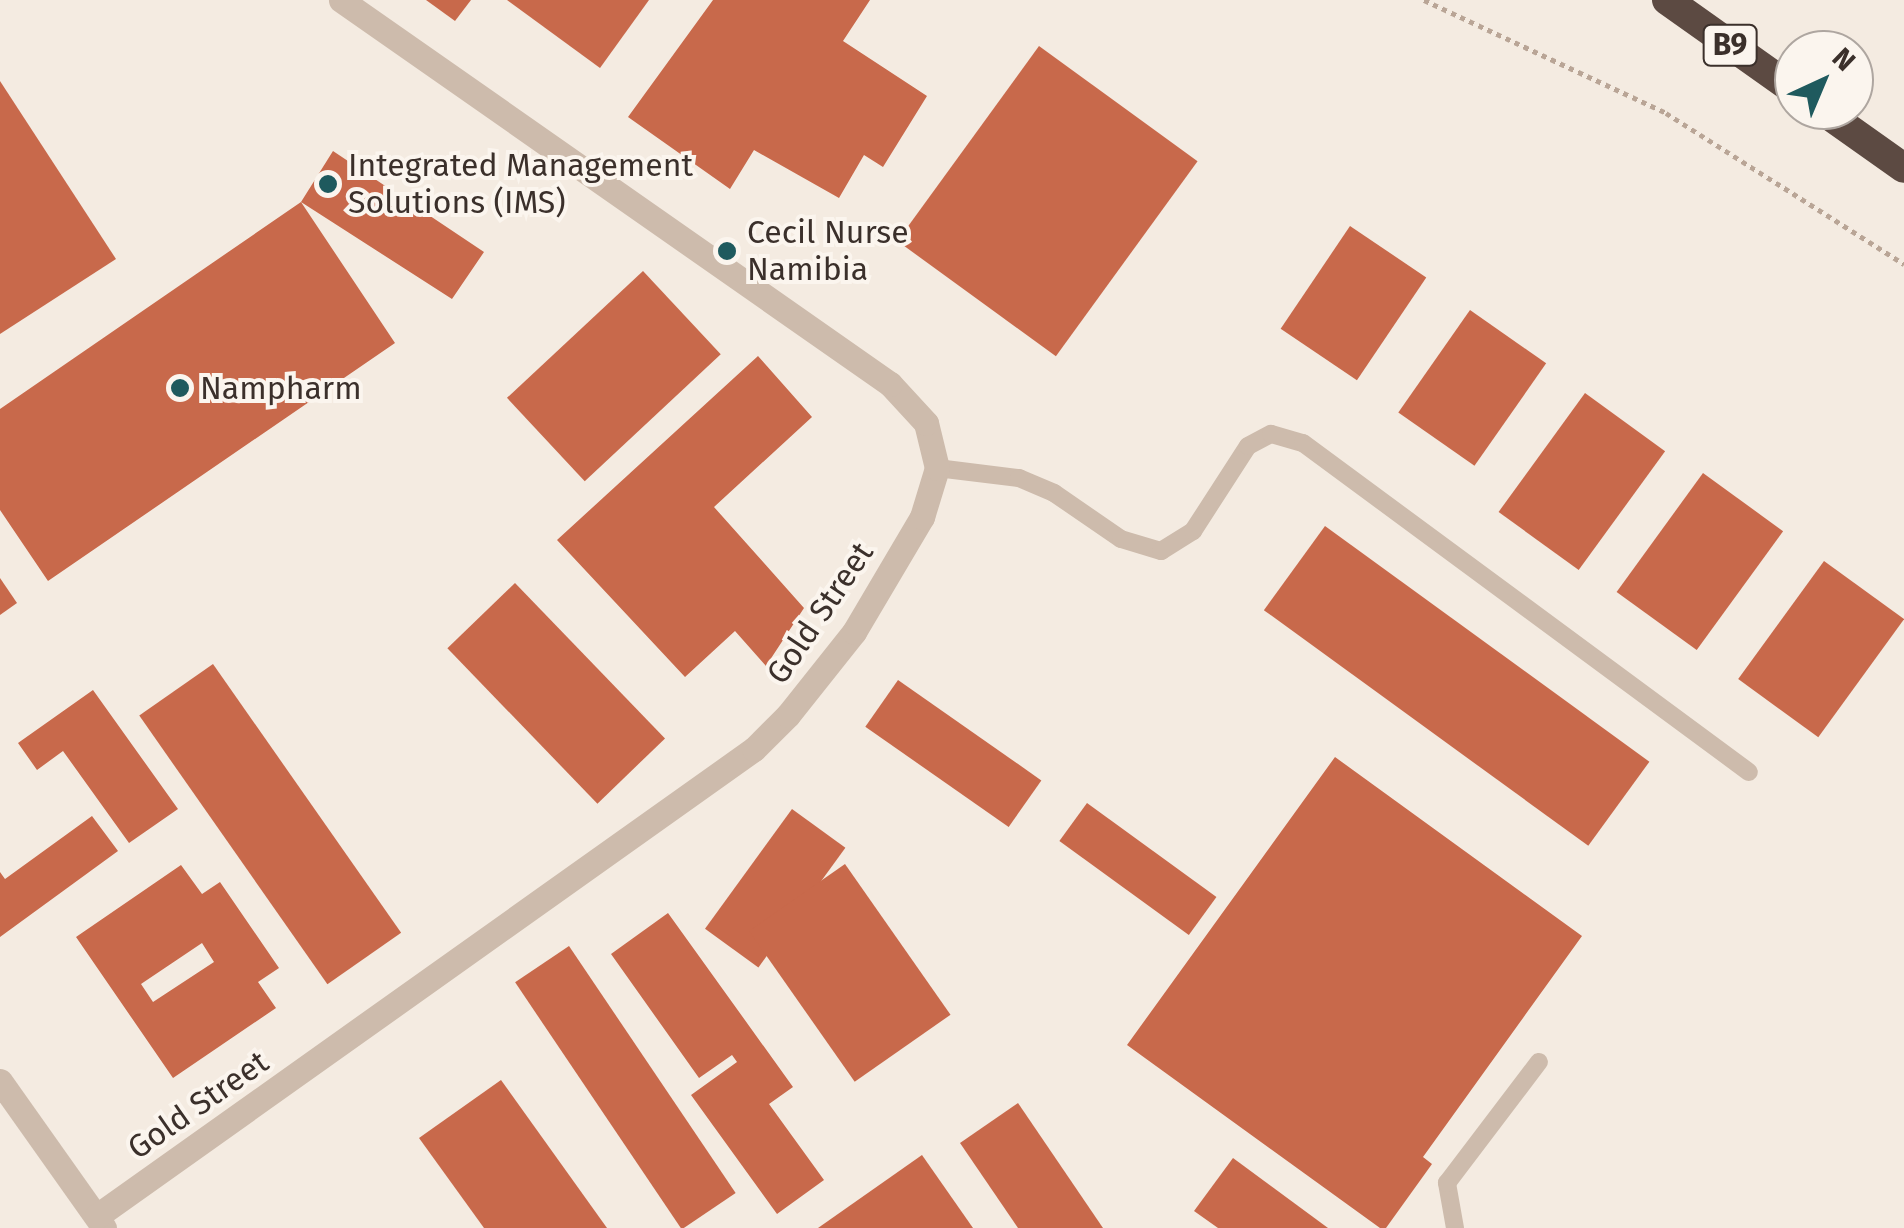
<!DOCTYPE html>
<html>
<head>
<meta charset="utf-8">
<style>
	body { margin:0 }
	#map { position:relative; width:1904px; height:1228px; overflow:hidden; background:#f4ebe1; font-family:"Fira Sans",sans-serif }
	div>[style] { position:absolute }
	.building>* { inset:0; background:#c8694b; transform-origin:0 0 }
	.path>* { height:5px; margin-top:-2.5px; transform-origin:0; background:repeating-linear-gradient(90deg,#b9a596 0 5px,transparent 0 10px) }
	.service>* { height:18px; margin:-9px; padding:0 9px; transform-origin:9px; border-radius:9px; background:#cdbbac }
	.minor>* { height:25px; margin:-12.5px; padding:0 12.5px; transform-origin:12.5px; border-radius:12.5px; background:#cdbbac }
	.motorway>* { height:30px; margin:-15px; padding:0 15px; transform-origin:15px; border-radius:15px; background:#5c4a42 }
	.dots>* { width:28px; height:28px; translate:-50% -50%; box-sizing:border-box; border:5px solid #fbf5ee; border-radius:50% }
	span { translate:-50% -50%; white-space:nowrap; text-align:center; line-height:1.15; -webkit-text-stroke:8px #fbf5ee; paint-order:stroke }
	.shield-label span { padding:2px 8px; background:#fbf5ee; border:2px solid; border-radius:8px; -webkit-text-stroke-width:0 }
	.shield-label { font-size:30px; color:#3b302b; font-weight:700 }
	.poi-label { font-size:32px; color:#3b302b }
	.left { translate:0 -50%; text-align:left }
	.street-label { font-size:32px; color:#3b302b }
	.north { position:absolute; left:1774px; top:30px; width:100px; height:100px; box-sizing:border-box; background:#fbf5ee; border:2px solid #aea6a0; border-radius:50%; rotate:44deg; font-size:28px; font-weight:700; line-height:40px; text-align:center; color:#3b302b }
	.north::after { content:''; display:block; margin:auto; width:35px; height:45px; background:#1f5a5e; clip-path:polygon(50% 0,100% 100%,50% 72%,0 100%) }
</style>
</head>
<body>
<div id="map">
	<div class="building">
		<div style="clip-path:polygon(426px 0,471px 0,455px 21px)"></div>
		<div style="clip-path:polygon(507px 0,649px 0,600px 68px)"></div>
		<div style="clip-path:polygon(713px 0,870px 0,843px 41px,927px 96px,883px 167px,864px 155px,839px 198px,754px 150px,730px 189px,628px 117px)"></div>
		<div style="left:1039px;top:46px;width:196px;height:241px;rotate:36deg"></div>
		<div style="clip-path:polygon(0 81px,116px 259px,0 334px)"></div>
		<div style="clip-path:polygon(333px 151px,484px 252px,452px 299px,301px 202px,395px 343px,48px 581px,0 510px,0 409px,301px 202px)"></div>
		<div style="left:1350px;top:226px;width:92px;height:124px;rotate:34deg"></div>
		<div style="left:643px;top:271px;width:114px;height:186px;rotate:47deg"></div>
		<div style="left:1470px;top:310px;width:93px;height:125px;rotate:35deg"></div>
		<div style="clip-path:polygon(758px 356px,812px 417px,714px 507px,804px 608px,766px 666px,735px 631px,685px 677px,557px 540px)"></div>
		<div style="left:1585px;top:393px;width:99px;height:147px;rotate:36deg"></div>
		<div style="left:1703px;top:473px;width:99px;height:147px;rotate:36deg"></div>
		<div style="left:1325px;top:526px;width:401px;height:104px;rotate:36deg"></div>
		<div style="left:1824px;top:561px;width:99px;height:146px;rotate:36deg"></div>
		<div style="clip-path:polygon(0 578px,17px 603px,0 615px)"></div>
		<div style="left:515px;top:583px;width:216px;height:94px;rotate:46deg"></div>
		<div style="left:213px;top:664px;width:328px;height:90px;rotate:55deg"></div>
		<div style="left:898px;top:680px;width:175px;height:57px;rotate:35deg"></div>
		<div style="clip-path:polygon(93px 690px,178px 809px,129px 843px,63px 751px,37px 770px,18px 743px)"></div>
		<div style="clip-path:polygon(1335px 757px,1582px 936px,1423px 1157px,1432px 1164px,1386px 1228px,1380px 1228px,1127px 1045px)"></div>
		<div style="left:1087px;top:803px;width:160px;height:47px;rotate:36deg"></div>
		<div style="left:792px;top:809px;width:66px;height:148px;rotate:36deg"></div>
		<div style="clip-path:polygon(92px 816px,118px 851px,0 937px,0 872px,5px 879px)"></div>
		<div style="left:845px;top:864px;width:184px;height:117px;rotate:55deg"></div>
		<div style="clip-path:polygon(evenodd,181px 865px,202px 894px,220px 882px,279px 968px,258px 982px,276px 1008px,173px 1078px,76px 937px,181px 865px,202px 943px,214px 962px,153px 1002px,141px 984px,202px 943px)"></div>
		<div style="clip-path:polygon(668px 913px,793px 1087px,769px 1104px,824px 1180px,777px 1214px,691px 1095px,737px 1062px,732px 1055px,699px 1078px,611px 954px)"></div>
		<div style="left:569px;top:946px;width:298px;height:65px;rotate:56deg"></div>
		<div style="clip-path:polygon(501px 1080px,607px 1228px,484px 1228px,419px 1138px)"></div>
		<div style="clip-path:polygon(1018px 1103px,1103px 1228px,1018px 1228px,960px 1143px)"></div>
		<div style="clip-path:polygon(922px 1155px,973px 1228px,818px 1228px)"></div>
		<div style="clip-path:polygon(1233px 1158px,1328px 1228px,1218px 1228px,1194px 1211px)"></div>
	</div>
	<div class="path">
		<div style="left:1424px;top:0;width:267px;rotate:25deg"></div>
		<div style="left:1666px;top:113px;width:282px;rotate:32.4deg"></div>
	</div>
	<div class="service">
		<div style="left:937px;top:468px;width:83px;rotate:7deg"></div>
		<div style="left:1019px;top:478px;width:38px;rotate:23deg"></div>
		<div style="left:1054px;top:493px;width:81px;rotate:34.5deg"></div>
		<div style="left:1121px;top:539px;width:42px;rotate:16.7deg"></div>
		<div style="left:1161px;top:551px;width:38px;rotate:-32deg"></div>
		<div style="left:1193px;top:531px;width:101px;rotate:-57.1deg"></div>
		<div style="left:1248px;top:446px;width:26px;rotate:-28deg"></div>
		<div style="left:1271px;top:434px;width:33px;rotate:16deg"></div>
		<div style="left:1303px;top:443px;width:554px;rotate:36.42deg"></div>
		<div style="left:1455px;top:1228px;width:46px;rotate:-100.1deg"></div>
		<div style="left:1447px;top:1183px;width:152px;rotate:-52.8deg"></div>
	</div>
	<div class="minor">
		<div style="left:0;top:1081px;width:180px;rotate:54.7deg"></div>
		<div style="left:97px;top:1216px;width:806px;rotate:-35.41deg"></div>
		<div style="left:754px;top:749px;width:48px;rotate:-45deg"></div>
		<div style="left:788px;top:715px;width:106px;rotate:-51.5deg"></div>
		<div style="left:854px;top:632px;width:134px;rotate:-59.4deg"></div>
		<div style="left:922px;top:517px;width:51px;rotate:-73deg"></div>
		<div style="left:937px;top:468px;width:46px;rotate:-103.7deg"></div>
		<div style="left:926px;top:423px;width:53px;rotate:-132.7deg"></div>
		<div style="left:890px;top:384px;width:670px;rotate:-145.03deg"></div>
	</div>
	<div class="motorway">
		<div style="left:1667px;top:0;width:156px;rotate:35.3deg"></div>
		<div style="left:1822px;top:110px;width:100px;rotate:35.3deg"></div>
	</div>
	<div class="dots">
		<div style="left:328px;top:184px;background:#1f5a5e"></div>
		<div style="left:727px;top:251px;background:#1f5a5e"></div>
		<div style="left:180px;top:388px;background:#1f5a5e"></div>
	</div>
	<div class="shield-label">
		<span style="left:1730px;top:45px">B9</span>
	</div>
	<div class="poi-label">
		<span class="left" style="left:348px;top:184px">Integrated Management<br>Solutions (IMS)</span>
		<span class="left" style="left:747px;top:251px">Cecil Nurse<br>Namibia</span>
		<span class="left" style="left:200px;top:388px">Nampharm</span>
	</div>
	<div class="street-label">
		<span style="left:820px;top:613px;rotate:-56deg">Gold Street</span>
		<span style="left:198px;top:1105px;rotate:-35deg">Gold Street</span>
	</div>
	<div class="north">N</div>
</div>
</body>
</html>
